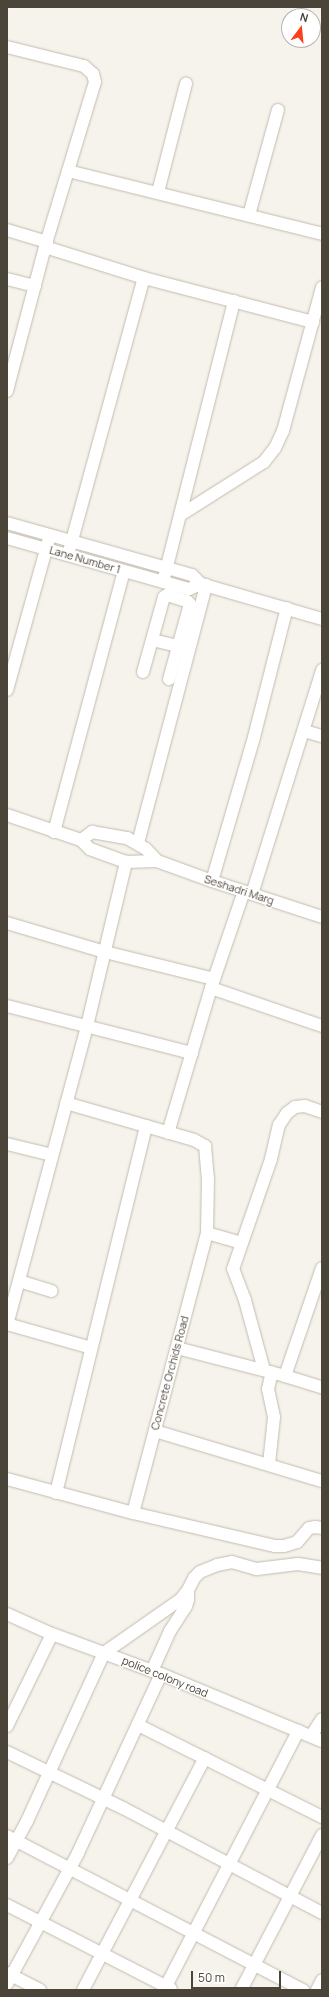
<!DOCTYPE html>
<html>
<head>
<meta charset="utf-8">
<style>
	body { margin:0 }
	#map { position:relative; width:329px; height:1997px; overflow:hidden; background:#f6f3ec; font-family:Manrope,sans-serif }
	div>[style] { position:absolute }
	.roads { filter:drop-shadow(0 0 1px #c2bbae) drop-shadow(0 0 1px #c2bbae) }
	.minor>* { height:12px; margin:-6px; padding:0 6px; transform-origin:6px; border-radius:6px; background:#fff }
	span { translate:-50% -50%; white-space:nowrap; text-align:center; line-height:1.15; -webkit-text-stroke:3px #fff; paint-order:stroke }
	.street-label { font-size:11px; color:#4b4439 }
	.frame { position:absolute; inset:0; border:8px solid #4b4439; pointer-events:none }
	.north { position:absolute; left:281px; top:8px; width:40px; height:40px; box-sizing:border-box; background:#fff; border:1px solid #b7b4b0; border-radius:50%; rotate:16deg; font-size:11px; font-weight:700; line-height:16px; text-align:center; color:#4b4439 }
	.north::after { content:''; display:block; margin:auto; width:14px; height:18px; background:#fc3f1d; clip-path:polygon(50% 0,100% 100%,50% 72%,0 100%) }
	.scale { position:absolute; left:191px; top:1971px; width:90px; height:18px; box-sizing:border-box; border:2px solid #4b4439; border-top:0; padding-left:5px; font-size:12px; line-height:14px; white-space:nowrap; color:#4b4439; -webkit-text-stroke:3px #fff; paint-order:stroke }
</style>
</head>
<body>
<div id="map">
	<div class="roads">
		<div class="minor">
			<div style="left:7px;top:47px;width:79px;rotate:13.9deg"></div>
			<div style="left:84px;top:66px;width:12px;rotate:42deg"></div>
			<div style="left:93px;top:74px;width:8px;rotate:76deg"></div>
			<div style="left:95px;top:82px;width:172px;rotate:106.9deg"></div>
			<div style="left:45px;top:247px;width:149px;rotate:104.8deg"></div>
			<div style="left:68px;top:171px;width:262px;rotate:13.9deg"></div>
			<div style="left:158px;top:192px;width:112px;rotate:-75.5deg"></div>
			<div style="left:249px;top:215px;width:109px;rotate:-74.6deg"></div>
			<div style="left:7px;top:230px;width:42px;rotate:16.7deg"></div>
			<div style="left:45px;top:247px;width:104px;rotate:17.4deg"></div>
			<div style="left:144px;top:278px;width:175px;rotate:14.6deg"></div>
			<div style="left:7px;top:279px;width:29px;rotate:14deg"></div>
			<div style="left:182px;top:514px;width:97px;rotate:-32.4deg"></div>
			<div style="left:264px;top:462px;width:18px;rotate:-52deg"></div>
			<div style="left:275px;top:448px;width:19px;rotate:-65deg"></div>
			<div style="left:283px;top:431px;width:149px;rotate:-74.8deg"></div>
			<div style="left:7px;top:523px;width:192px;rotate:15.7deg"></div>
			<div style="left:192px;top:575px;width:13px;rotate:45deg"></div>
			<div style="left:201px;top:584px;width:126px;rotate:16.1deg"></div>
			<div style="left:7px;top:538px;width:189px;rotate:15.7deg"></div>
			<div style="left:189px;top:589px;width:13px;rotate:-23deg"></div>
			<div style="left:68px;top:555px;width:287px;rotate:-74.7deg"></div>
			<div style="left:163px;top:582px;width:290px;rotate:-75.8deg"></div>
			<div style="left:152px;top:640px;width:35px;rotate:13deg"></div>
			<div style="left:143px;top:672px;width:78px;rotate:-74.4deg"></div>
			<div style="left:164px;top:597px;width:4px;rotate:-34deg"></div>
			<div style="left:167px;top:595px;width:21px;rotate:17deg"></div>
			<div style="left:187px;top:601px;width:4px;rotate:45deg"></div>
			<div style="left:190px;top:604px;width:78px;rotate:105.6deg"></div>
			<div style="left:7px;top:690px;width:154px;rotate:-74.5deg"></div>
			<div style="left:304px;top:731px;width:19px;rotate:16deg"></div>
			<div style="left:7px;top:815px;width:78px;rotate:18.7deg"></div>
			<div style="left:81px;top:840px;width:13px;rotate:45deg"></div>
			<div style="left:90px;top:849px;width:38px;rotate:20deg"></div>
			<div style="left:126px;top:862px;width:31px;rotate:-2deg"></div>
			<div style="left:157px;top:861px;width:59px;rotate:20deg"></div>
			<div style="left:212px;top:881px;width:116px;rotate:18.1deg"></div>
			<div style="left:54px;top:832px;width:270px;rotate:-75deg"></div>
			<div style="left:81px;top:840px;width:14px;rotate:-36deg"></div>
			<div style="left:92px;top:832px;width:36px;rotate:10deg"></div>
			<div style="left:127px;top:838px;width:22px;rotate:30deg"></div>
			<div style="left:146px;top:849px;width:16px;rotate:47deg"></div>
			<div style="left:138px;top:843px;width:267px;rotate:-75.2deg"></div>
			<div style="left:212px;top:881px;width:150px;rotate:-73.7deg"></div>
			<div style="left:254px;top:737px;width:133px;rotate:-75.7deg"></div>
			<div style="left:252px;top:894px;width:235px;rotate:-72.6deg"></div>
			<div style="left:7px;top:923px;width:102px;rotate:16.5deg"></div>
			<div style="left:105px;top:952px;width:112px;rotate:13.9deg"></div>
			<div style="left:211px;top:988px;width:117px;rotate:18.9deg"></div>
			<div style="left:7px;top:1006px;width:191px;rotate:14.3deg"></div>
			<div style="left:66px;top:1103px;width:133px;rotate:16.1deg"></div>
			<div style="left:194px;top:1140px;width:13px;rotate:29deg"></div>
			<div style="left:205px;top:1146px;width:32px;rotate:85deg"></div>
			<div style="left:208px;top:1178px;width:55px;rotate:91deg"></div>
			<div style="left:207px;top:1233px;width:36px;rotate:16deg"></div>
			<div style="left:168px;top:1133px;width:151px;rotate:-73.5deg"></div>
			<div style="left:211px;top:988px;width:102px;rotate:-71.2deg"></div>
			<div style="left:7px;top:1144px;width:46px;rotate:13.7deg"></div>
			<div style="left:19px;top:1281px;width:34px;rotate:17deg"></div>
			<div style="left:7px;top:1324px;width:87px;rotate:15.9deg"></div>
			<div style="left:7px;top:1325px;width:310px;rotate:-75deg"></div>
			<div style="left:87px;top:1026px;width:169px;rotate:-76.6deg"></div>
			<div style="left:177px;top:1348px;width:112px;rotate:14.5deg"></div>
			<div style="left:285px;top:1376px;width:39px;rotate:17deg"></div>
			<div style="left:264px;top:1370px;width:73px;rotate:-105.2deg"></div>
			<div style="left:245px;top:1300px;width:33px;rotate:-111deg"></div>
			<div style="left:233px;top:1269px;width:116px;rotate:-70.9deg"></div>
			<div style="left:271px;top:1159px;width:35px;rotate:-77deg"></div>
			<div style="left:279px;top:1125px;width:14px;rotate:-56deg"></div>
			<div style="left:287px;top:1113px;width:10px;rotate:-37deg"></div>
			<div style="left:295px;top:1107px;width:10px;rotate:-6deg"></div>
			<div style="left:305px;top:1106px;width:18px;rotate:19deg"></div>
			<div style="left:285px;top:1376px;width:114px;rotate:-71.1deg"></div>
			<div style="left:155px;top:1431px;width:174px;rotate:16.7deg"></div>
			<div style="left:269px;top:1464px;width:47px;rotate:-83.9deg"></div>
			<div style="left:274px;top:1417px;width:29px;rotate:-102deg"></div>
			<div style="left:268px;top:1389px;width:17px;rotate:-77deg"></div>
			<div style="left:7px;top:1479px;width:131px;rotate:15.1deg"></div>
			<div style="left:133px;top:1513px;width:146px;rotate:13.1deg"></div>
			<div style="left:275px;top:1546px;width:9px"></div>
			<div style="left:284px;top:1546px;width:14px;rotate:-17deg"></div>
			<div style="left:297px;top:1542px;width:18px;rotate:-49deg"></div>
			<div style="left:309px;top:1528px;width:6px;rotate:-9deg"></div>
			<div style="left:315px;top:1527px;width:7px;rotate:8deg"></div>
			<div style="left:56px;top:1493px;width:378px;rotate:-76.2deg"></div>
			<div style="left:133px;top:1513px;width:290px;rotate:-75.2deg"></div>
			<div style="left:7px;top:1614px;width:49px;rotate:24deg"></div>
			<div style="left:52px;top:1634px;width:116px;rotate:20.2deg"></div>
			<div style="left:161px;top:1674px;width:174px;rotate:22.6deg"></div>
			<div style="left:152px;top:1671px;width:44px;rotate:-65.8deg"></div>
			<div style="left:170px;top:1631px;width:30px;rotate:-57deg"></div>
			<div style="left:186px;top:1606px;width:6px;rotate:-72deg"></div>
			<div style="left:188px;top:1600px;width:10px;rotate:-90deg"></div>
			<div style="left:138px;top:1725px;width:206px;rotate:26.6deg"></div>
			<div style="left:7px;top:1726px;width:102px;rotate:-63.9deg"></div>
			<div style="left:311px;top:1736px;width:20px;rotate:-57deg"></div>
			<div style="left:7px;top:1752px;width:129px;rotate:25.8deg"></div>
			<div style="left:123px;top:1808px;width:225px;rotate:27.8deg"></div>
			<div style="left:7px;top:1836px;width:334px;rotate:27.5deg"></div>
			<div style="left:7px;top:1858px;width:42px;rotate:-61.6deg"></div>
			<div style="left:27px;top:1821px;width:185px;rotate:-65.4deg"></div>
			<div style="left:104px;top:1653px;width:94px;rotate:-35deg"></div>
			<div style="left:181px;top:1599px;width:11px;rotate:-52deg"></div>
			<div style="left:188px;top:1590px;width:13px;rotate:-63deg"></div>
			<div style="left:194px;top:1578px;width:8px;rotate:-45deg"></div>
			<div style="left:200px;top:1572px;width:18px;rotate:-22deg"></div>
			<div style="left:217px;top:1565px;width:15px;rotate:-11deg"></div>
			<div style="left:232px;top:1562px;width:26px;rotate:16deg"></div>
			<div style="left:257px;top:1569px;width:41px;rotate:-7deg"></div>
			<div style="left:298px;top:1564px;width:24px;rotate:9deg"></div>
			<div style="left:7px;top:1905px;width:184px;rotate:27.1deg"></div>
			<div style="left:7px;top:1973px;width:37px;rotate:27deg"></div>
			<div style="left:7px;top:1984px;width:149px;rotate:-61.5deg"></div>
			<div style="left:78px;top:1853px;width:197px;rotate:-65.1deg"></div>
			<div style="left:83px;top:1990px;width:262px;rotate:-62.3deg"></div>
			<div style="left:164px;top:1990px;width:292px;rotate:-62.6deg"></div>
			<div style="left:241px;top:1990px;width:175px;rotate:-62.4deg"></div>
			<div style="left:317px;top:1990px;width:11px;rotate:-63deg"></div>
		</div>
	</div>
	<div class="street-label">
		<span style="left:85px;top:560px;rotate:16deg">Lane Number 1</span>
		<span style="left:239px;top:890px;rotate:18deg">Seshadri Marg</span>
		<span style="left:170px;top:1373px;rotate:-75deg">Concrete Orchids Road</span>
		<span style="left:165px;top:1677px;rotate:22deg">police colony road</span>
	</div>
	<div class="frame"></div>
	<div class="north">N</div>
	<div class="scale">50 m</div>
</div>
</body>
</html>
